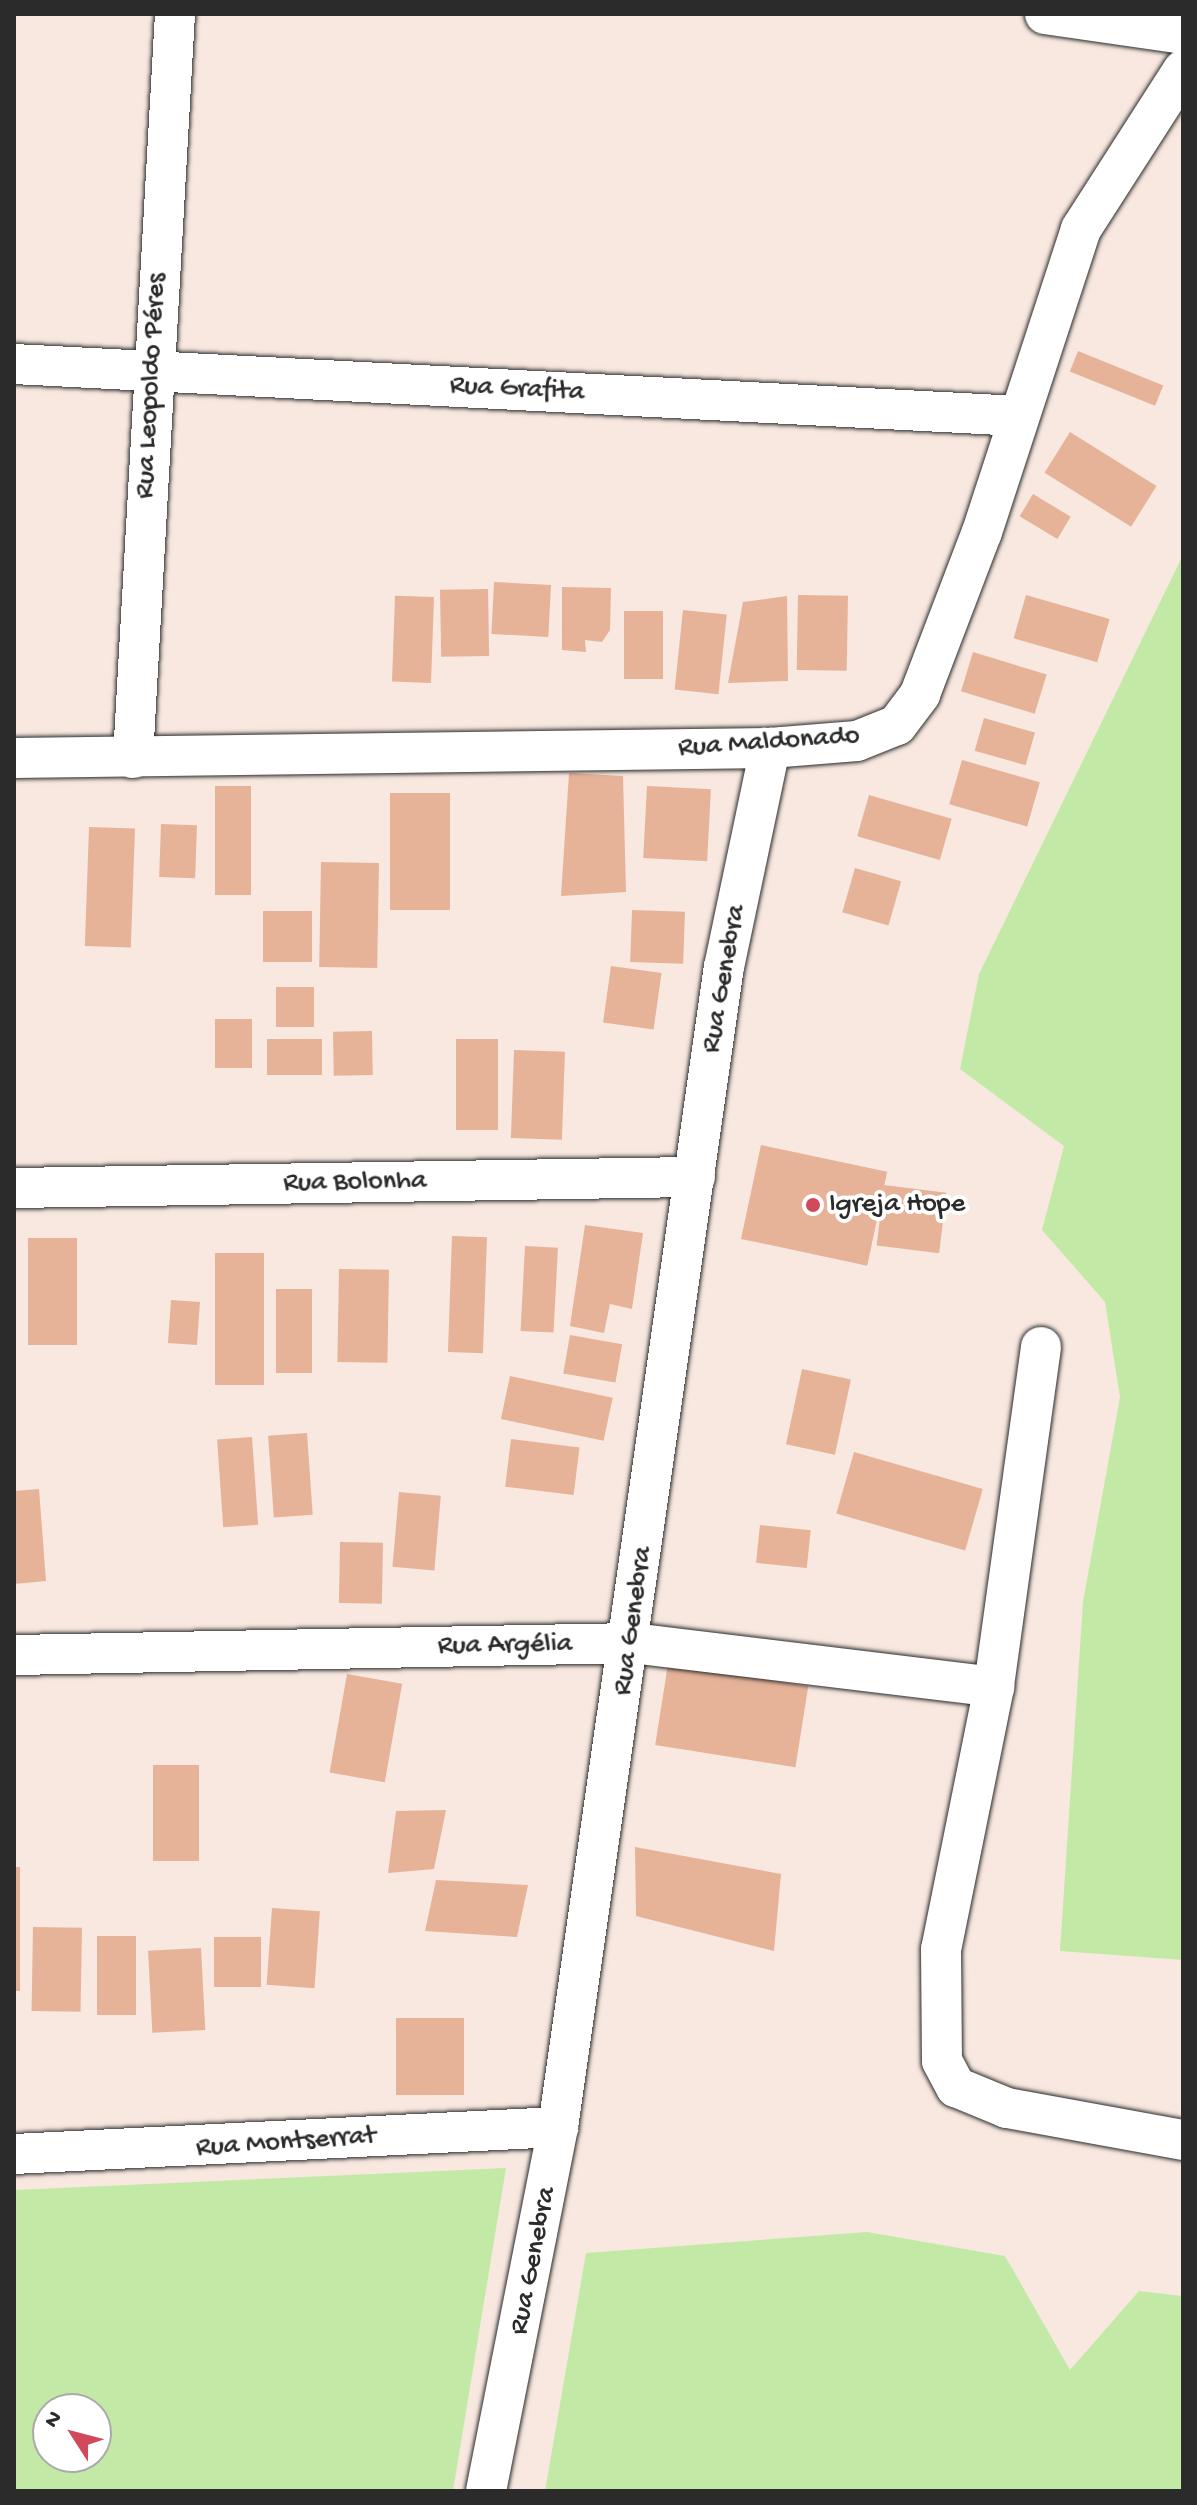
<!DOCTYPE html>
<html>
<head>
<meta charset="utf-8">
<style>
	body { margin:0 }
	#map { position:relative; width:1197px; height:2505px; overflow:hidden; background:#f8e8e0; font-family:"Gochi Hand",sans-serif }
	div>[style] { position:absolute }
	.green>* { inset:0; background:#c2eaa6 }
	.building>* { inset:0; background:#e6b399; transform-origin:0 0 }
	.roads { filter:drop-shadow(0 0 2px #2b2b2b) drop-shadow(0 0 2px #2b2b2b) }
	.minor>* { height:40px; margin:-20px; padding:0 20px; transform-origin:20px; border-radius:20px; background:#fff }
	.dots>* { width:22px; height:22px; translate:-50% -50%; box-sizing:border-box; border:4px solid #fff; border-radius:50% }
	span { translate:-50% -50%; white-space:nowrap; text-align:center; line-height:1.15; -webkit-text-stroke:8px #fff; paint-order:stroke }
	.street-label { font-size:28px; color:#2b2b2b }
	.poi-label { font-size:28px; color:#2b2b2b }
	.left { translate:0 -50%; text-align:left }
	.frame { position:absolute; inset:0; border:16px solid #2b2b2b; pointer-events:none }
	.north { position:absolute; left:32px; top:2393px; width:80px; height:80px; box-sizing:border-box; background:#fff; border:2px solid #aaa; border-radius:50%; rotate:306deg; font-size:22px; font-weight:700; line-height:32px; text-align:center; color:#2b2b2b }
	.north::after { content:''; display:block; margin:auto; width:28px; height:36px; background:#d1495b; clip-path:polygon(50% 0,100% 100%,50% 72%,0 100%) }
</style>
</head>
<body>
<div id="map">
	<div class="green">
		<div style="clip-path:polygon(1183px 555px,1183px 1960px,1060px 1951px,1083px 1602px,1120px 1397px,1105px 1302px,1042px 1230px,1064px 1146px,960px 1069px,979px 974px)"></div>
		<div style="clip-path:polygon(evenodd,506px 2168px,453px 2491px,14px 2491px,14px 2190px,506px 2168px,48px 2409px,96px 2409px,96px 2457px,48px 2457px,48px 2409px)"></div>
		<div style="clip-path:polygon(867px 2232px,1005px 2256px,1070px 2370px,1139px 2291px,1183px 2296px,1183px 2491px,545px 2491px,586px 2253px)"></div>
	</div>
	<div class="building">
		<div style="left:1078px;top:351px;width:92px;height:22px;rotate:22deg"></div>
		<div style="left:1070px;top:432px;width:102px;height:48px;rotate:32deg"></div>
		<div style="left:1033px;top:494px;width:44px;height:26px;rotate:31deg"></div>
		<div style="left:551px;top:585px;width:52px;height:57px;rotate:93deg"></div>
		<div style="clip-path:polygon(562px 587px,611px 588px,610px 630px,602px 642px,585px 640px,586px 652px,562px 650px)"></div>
		<div style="left:488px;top:589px;width:67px;height:48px;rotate:89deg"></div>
		<div style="left:798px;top:595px;width:50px;height:75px;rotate:1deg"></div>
		<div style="left:1026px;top:595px;width:87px;height:45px;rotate:16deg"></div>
		<div style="clip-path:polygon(787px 596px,788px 681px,728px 683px,743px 602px)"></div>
		<div style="left:434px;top:597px;width:86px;height:39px;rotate:92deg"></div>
		<div style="left:683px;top:610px;width:44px;height:80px;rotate:6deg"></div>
		<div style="left:624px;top:611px;width:39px;height:68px"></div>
		<div style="left:973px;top:652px;width:77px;height:41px;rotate:17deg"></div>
		<div style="left:984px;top:718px;width:53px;height:34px;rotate:16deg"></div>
		<div style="left:962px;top:760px;width:81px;height:46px;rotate:16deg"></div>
		<div style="clip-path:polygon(569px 773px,623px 776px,626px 892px,561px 896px)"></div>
		<div style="left:215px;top:786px;width:36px;height:109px"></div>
		<div style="left:647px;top:786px;width:64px;height:72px;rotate:3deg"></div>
		<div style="left:450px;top:793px;width:117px;height:60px;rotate:90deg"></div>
		<div style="left:869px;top:795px;width:86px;height:43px;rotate:16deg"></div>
		<div style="left:161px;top:824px;width:36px;height:53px;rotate:2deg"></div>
		<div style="left:89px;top:827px;width:46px;height:119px;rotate:2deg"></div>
		<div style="left:321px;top:862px;width:58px;height:105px;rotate:1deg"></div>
		<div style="left:855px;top:868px;width:48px;height:46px;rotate:16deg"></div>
		<div style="left:632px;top:910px;width:53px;height:52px;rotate:2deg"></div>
		<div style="left:263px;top:911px;width:49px;height:51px"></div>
		<div style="left:611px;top:966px;width:51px;height:57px;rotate:8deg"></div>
		<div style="left:276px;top:987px;width:38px;height:40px"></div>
		<div style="left:215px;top:1019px;width:37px;height:49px"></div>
		<div style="left:372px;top:1031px;width:44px;height:39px;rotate:89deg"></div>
		<div style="left:267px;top:1039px;width:55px;height:36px"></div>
		<div style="left:456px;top:1039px;width:42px;height:91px"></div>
		<div style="left:514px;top:1050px;width:51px;height:88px;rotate:2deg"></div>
		<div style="left:761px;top:1145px;width:129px;height:96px;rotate:12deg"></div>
		<div style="left:884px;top:1185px;width:63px;height:61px;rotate:7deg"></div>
		<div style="clip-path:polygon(585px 1225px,643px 1233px,632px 1309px,610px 1304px,604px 1333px,570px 1326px)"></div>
		<div style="left:452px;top:1236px;width:35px;height:116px;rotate:2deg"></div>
		<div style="left:28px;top:1238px;width:49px;height:107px"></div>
		<div style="left:525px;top:1246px;width:33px;height:85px;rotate:3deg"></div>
		<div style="left:215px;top:1253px;width:49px;height:132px"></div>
		<div style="left:339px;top:1269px;width:50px;height:93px;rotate:1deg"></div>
		<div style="left:276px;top:1289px;width:36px;height:84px"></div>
		<div style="left:171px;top:1300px;width:29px;height:43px;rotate:4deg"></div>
		<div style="left:570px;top:1335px;width:53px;height:39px;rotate:10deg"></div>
		<div style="left:802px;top:1369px;width:50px;height:77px;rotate:12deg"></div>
		<div style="left:510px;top:1376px;width:105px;height:44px;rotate:12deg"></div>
		<div style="left:307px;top:1433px;width:82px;height:39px;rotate:86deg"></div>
		<div style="left:252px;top:1437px;width:88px;height:35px;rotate:86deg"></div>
		<div style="left:511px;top:1439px;width:69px;height:48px;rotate:7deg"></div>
		<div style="left:854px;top:1452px;width:134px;height:64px;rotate:16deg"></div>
		<div style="clip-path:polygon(39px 1489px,46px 1581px,14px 1584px,14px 1491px)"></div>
		<div style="left:399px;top:1492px;width:42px;height:75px;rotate:5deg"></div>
		<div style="left:760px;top:1525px;width:51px;height:38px;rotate:6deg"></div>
		<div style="left:340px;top:1542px;width:43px;height:61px;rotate:1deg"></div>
		<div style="left:668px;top:1664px;width:142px;height:82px;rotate:9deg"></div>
		<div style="left:347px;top:1674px;width:56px;height:100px;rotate:10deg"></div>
		<div style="left:199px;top:1765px;width:96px;height:46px;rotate:90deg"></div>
		<div style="clip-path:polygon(446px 1810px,434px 1869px,388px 1873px,396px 1811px)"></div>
		<div style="clip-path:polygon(635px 1847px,781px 1874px,774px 1951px,636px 1916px)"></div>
		<div style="left:14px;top:1867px;width:6px;height:124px"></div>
		<div style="clip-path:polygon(436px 1880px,528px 1885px,517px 1937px,425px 1931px)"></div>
		<div style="left:272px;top:1908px;width:48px;height:77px;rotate:4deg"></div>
		<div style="left:33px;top:1927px;width:49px;height:84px;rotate:1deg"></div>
		<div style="left:97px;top:1936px;width:39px;height:79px"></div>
		<div style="left:261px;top:1937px;width:50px;height:47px;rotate:90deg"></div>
		<div style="left:201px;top:1948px;width:82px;height:53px;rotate:87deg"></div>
		<div style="left:464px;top:2018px;width:77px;height:68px;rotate:90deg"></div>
	</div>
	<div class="roads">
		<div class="minor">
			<div style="left:1045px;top:14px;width:139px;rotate:8.2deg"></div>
			<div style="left:14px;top:364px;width:1006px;rotate:2.96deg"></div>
			<div style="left:14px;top:758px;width:756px;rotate:-0.76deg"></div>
			<div style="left:770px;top:748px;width:87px;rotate:-4.6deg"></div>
			<div style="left:857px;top:741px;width:43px;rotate:-21.8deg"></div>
			<div style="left:897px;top:725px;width:39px;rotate:-53deg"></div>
			<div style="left:920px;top:694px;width:173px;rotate:-69.1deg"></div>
			<div style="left:982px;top:532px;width:319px;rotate:-71.9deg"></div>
			<div style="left:1081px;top:229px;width:189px;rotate:-57.3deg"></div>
			<div style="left:133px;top:758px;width:745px;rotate:-86.77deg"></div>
			<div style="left:14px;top:1188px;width:681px;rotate:-0.93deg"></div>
			<div style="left:1041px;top:1347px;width:343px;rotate:97.9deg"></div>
			<div style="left:994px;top:1687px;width:267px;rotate:101.4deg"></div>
			<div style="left:941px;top:1949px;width:112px;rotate:89.5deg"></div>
			<div style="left:942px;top:2061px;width:30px;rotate:62deg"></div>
			<div style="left:956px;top:2087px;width:55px;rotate:22.4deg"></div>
			<div style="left:1007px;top:2108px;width:179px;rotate:10.3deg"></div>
			<div style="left:14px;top:1655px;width:618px;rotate:-1.11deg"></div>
			<div style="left:632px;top:1643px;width:365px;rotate:6.9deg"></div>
			<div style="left:14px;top:2154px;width:545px;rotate:-2.84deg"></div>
			<div style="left:486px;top:2491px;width:371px;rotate:-78.8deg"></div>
			<div style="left:558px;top:2127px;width:1172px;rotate:-81.86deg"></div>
			<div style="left:724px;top:967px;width:224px;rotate:-78.1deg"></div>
		</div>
	</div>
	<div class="dots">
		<div style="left:813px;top:1205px;background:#d1495b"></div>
	</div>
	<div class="street-label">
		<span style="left:152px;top:386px;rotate:-87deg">Rua Leopoldo Péres</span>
		<span style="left:517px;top:390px;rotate:3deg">Rua Grafita</span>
		<span style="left:769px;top:743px;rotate:-4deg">Rua Maldonado</span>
		<span style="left:725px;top:979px;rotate:-80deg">Rua Genebra</span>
		<span style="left:355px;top:1183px;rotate:-1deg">Rua Bolonha</span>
		<span style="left:634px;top:1621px;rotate:-82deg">Rua Genebra</span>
		<span style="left:505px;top:1646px;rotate:-1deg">Rua Argélia</span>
		<span style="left:286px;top:2143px;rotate:-4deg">Rua Montserrat</span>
		<span style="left:534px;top:2261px;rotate:-79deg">Rua Genebra</span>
	</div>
	<div class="poi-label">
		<span class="left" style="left:829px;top:1205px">Igreja Hope</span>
	</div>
	<div class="frame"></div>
	<div class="north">N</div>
</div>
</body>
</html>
